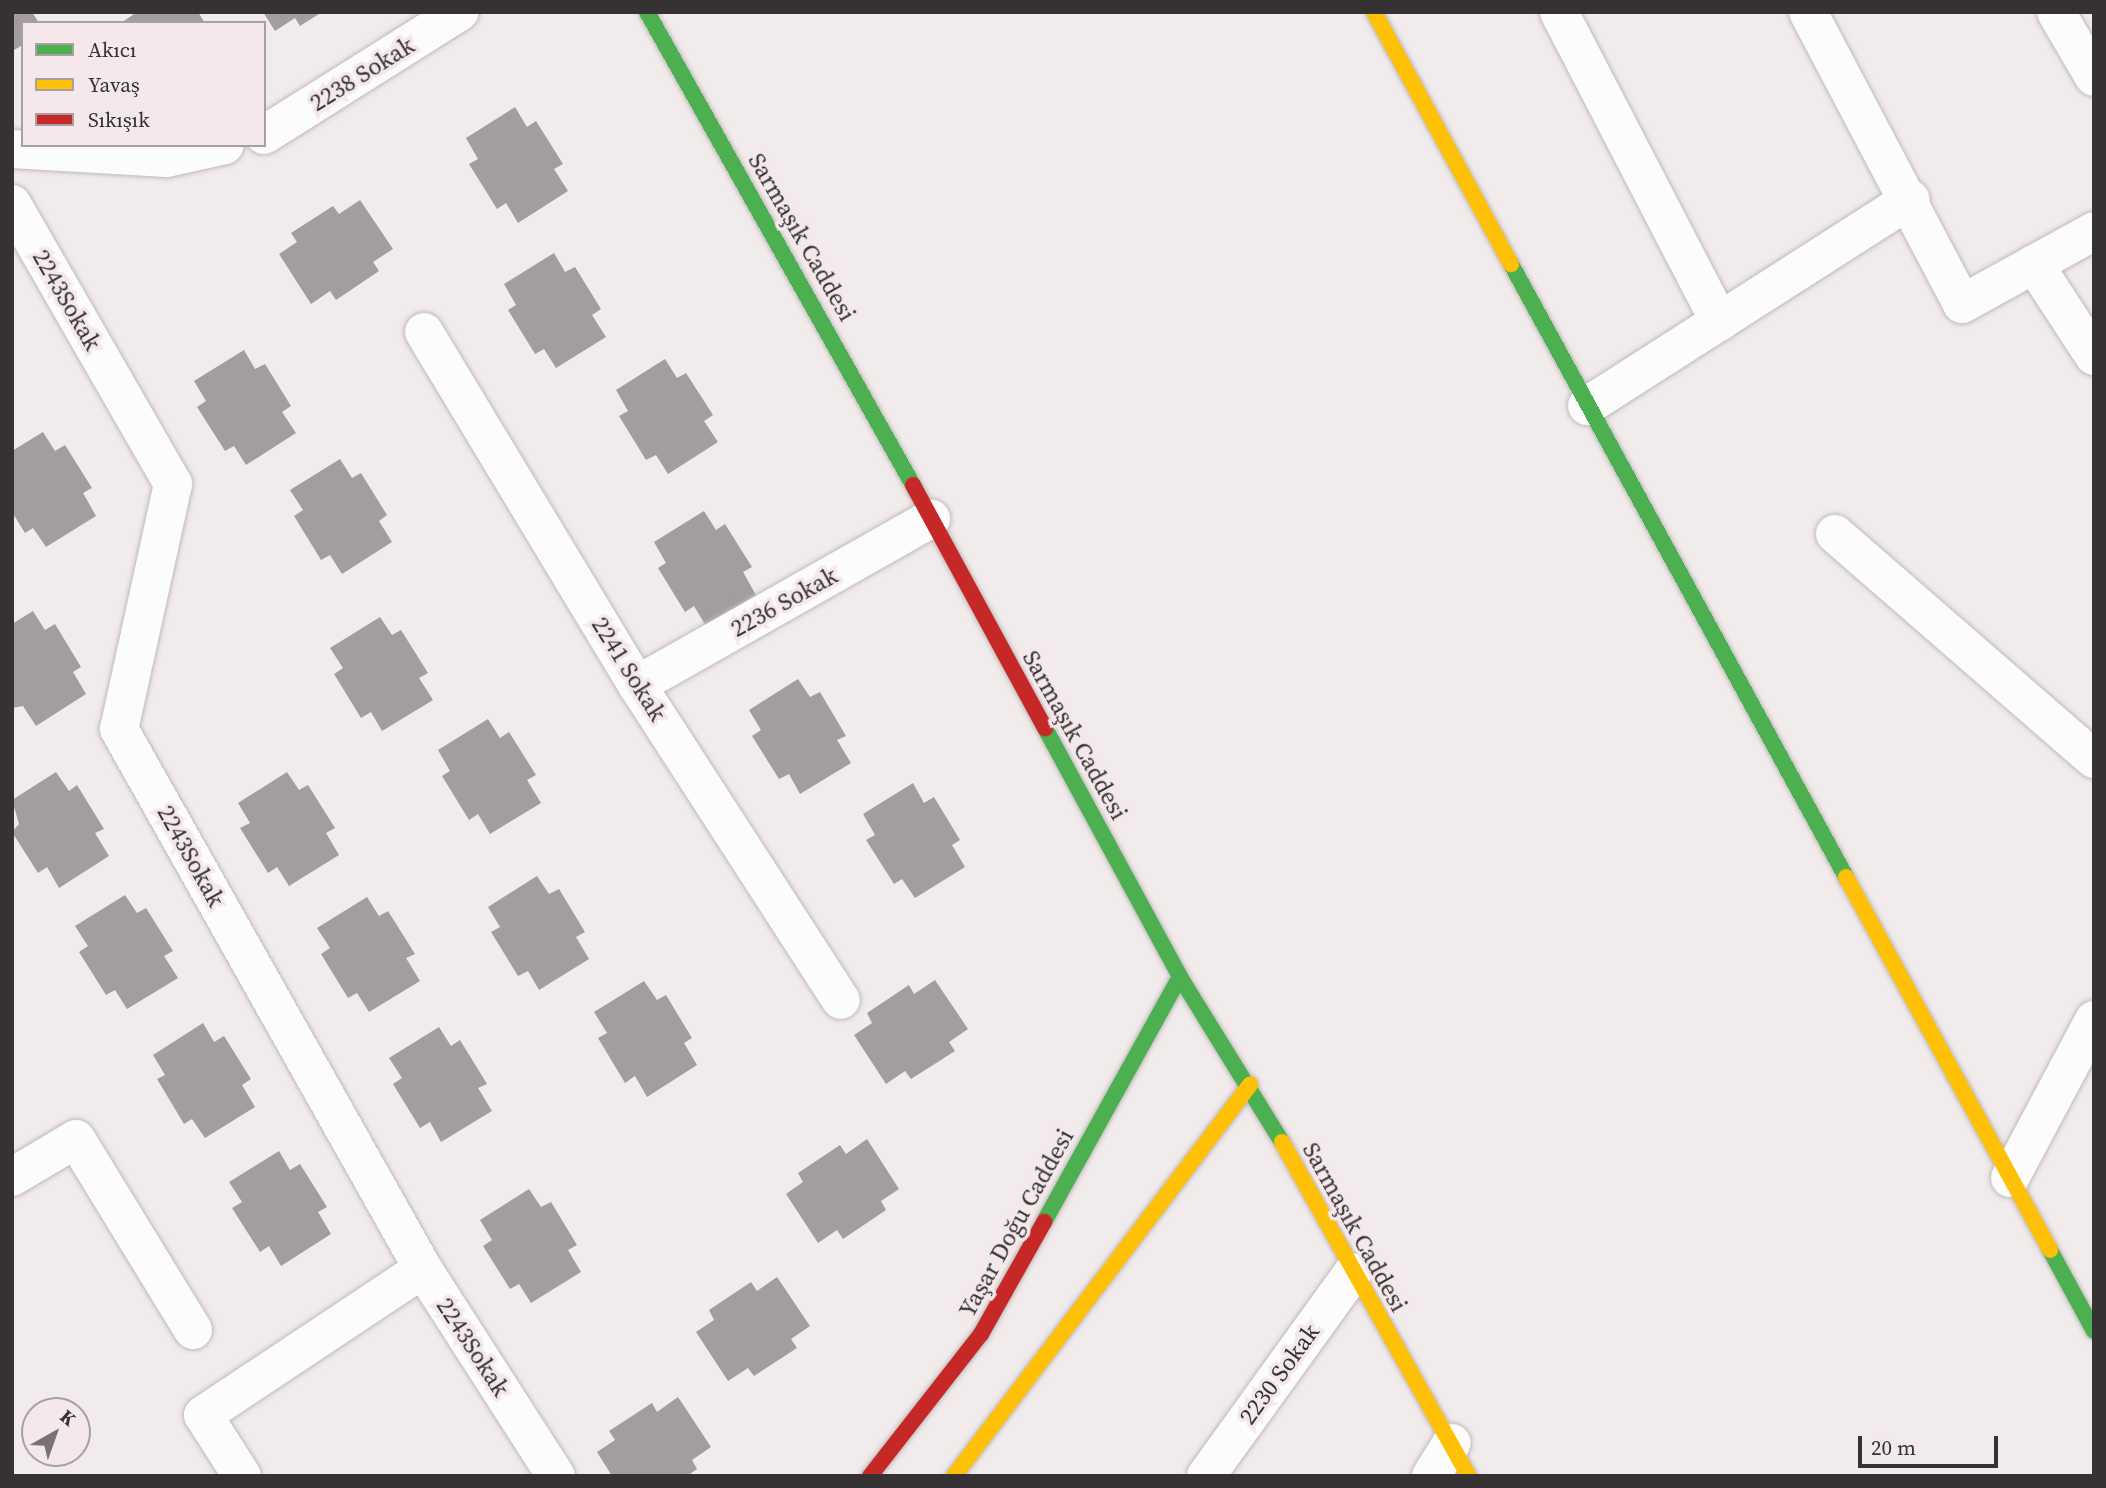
<!DOCTYPE html>
<html>
<head>
<meta charset="utf-8">
<style>
	body { margin:0 }
	#map { position:relative; width:2106px; height:1488px; overflow:hidden; background:#f2ebec; font-family:"Source Serif 4",serif }
	div>[style] { position:absolute }
	.building>* { inset:0; background:#a29d9e }
	.roads { filter:drop-shadow(0 0 2px #bfbaba) drop-shadow(0 0 2px #bfbaba) }
	.street>* { height:38px; margin:-19px; padding:0 19px; transform-origin:19px; border-radius:19px; background:#fdfcfc }
	.fast>* { height:16px; margin:-8px; padding:0 8px; transform-origin:8px; border-radius:8px; background:#4caf50 }
	.slow>* { height:16px; margin:-8px; padding:0 8px; transform-origin:8px; border-radius:8px; background:#ffc107 }
	.jam>* { height:16px; margin:-8px; padding:0 8px; transform-origin:8px; border-radius:8px; background:#c62828 }
	span { translate:-50% -50%; white-space:nowrap; text-align:center; line-height:1.15; -webkit-text-stroke:7px #f5e8eb; paint-order:stroke }
	.street-label { font-size:24px; color:#363132 }
	.frame { position:absolute; inset:0; border:14px solid #363132; pointer-events:none }
	.legend { position:absolute; left:21px; top:21px; width:245px; height:126px; box-sizing:border-box; background:#f5e8eb; border:2px solid #a99fa1; margin:0; padding:9px 12px; list-style:none; font-size:21px; color:#363132 }
	.legend li { display:flex; align-items:center; gap:14px; height:35px }
	.legend b { width:35px; border:2px solid #a99fa1 }
	.north { position:absolute; left:21px; top:1397px; width:70px; height:70px; box-sizing:border-box; background:#f5e8eb; border:2px solid #a99fa1; border-radius:50%; rotate:40deg; font-size:19px; font-weight:700; line-height:28px; text-align:center; color:#363132 }
	.north::after { content:''; display:block; margin:auto; width:24px; height:32px; background:#787273; clip-path:polygon(50% 0,100% 100%,50% 72%,0 100%) }
	.scale { position:absolute; left:1858px; top:1436px; width:140px; height:32px; box-sizing:border-box; border:4px solid #363132; border-top:0; padding-left:9px; font-size:21px; line-height:24px; white-space:nowrap; color:#363132; -webkit-text-stroke:5px #f5e8eb; paint-order:stroke }
</style>
</head>
<body>
<div id="map">
	<div class="building">
		<div style="clip-path:polygon(12px 12px,32px 12px,39px 23px,23px 23px,23px 45px,12px 51px)"></div>
		<div style="clip-path:polygon(137px 12px,198px 12px,205px 23px,121px 23px)"></div>
		<div style="clip-path:polygon(263px 12px,322px 12px,300px 26px,295px 18px,275px 31px)"></div>
		<div style="clip-path:polygon(515px 107px,527px 127px,536px 121px,563px 164px,554px 169px,568px 191px,518px 223px,506px 203px,497px 209px,469px 164px,478px 159px,466px 138px)"></div>
		<div style="clip-path:polygon(360px 200px,393px 249px,373px 262px,379px 271px,336px 300px,330px 291px,311px 304px,279px 254px,297px 242px,291px 233px,333px 206px,339px 214px)"></div>
		<div style="clip-path:polygon(554px 253px,565px 272px,575px 267px,601px 309px,592px 315px,606px 337px,556px 368px,544px 349px,535px 354px,508px 310px,516px 305px,504px 284px)"></div>
		<div style="clip-path:polygon(244px 350px,255px 369px,265px 364px,291px 406px,282px 412px,296px 433px,246px 465px,234px 446px,225px 451px,197px 407px,206px 401px,194px 381px)"></div>
		<div style="clip-path:polygon(665px 359px,677px 378px,686px 373px,713px 415px,704px 421px,718px 442px,668px 474px,656px 455px,646px 460px,619px 416px,628px 411px,616px 390px)"></div>
		<div style="clip-path:polygon(43px 432px,55px 451px,65px 445px,92px 488px,83px 493px,96px 516px,46px 547px,33px 528px,25px 533px,12px 512px,12px 451px)"></div>
		<div style="clip-path:polygon(340px 459px,352px 478px,361px 473px,387px 515px,379px 521px,392px 542px,342px 574px,330px 555px,321px 560px,294px 516px,303px 510px,290px 490px)"></div>
		<div style="clip-path:polygon(704px 511px,716px 530px,725px 524px,752px 567px,743px 572px,756px 595px,706px 626px,694px 606px,685px 612px,658px 568px,666px 563px,654px 542px)"></div>
		<div style="clip-path:polygon(33px 611px,45px 630px,55px 624px,81px 667px,73px 672px,86px 694px,36px 726px,23px 706px,12px 708px,12px 624px)"></div>
		<div style="clip-path:polygon(380px 617px,392px 635px,401px 630px,428px 673px,419px 678px,433px 700px,382px 731px,371px 712px,361px 718px,334px 674px,343px 668px,330px 648px)"></div>
		<div style="clip-path:polygon(798px 679px,810px 697px,820px 692px,846px 736px,837px 740px,851px 763px,800px 794px,789px 774px,779px 779px,752px 736px,761px 730px,749px 710px)"></div>
		<div style="clip-path:polygon(488px 719px,500px 738px,509px 732px,536px 775px,527px 780px,541px 803px,490px 834px,478px 814px,469px 820px,442px 776px,450px 771px,438px 750px)"></div>
		<div style="clip-path:polygon(56px 772px,69px 791px,77px 785px,104px 829px,95px 833px,109px 856px,59px 888px,47px 867px,38px 873px,12px 832px,19px 824px,12px 800px)"></div>
		<div style="clip-path:polygon(287px 772px,299px 790px,308px 785px,335px 828px,326px 833px,339px 855px,289px 886px,277px 867px,268px 873px,240px 828px,250px 823px,238px 803px)"></div>
		<div style="clip-path:polygon(913px 783px,924px 803px,934px 797px,960px 840px,952px 845px,965px 867px,915px 898px,902px 879px,894px 884px,866px 840px,875px 835px,863px 814px)"></div>
		<div style="clip-path:polygon(537px 876px,549px 894px,559px 889px,585px 932px,576px 937px,589px 959px,539px 990px,528px 971px,518px 976px,491px 932px,500px 927px,488px 907px)"></div>
		<div style="clip-path:polygon(125px 895px,137px 913px,146px 908px,173px 951px,164px 956px,178px 978px,127px 1009px,115px 990px,106px 995px,79px 952px,88px 946px,75px 926px)"></div>
		<div style="clip-path:polygon(367px 897px,379px 916px,388px 911px,415px 954px,406px 958px,420px 981px,369px 1012px,357px 993px,348px 998px,321px 954px,330px 948px,317px 928px)"></div>
		<div style="clip-path:polygon(935px 980px,968px 1029px,949px 1042px,955px 1051px,911px 1079px,905px 1071px,886px 1084px,854px 1035px,872px 1023px,867px 1013px,909px 985px,914px 994px)"></div>
		<div style="clip-path:polygon(644px 981px,657px 1000px,666px 995px,692px 1038px,684px 1043px,697px 1065px,647px 1097px,635px 1076px,625px 1083px,598px 1038px,607px 1033px,594px 1012px)"></div>
		<div style="clip-path:polygon(203px 1023px,214px 1042px,224px 1036px,251px 1079px,242px 1085px,255px 1107px,205px 1138px,192px 1119px,184px 1124px,157px 1079px,165px 1075px,153px 1055px)"></div>
		<div style="clip-path:polygon(439px 1027px,451px 1046px,460px 1040px,487px 1084px,478px 1088px,492px 1111px,441px 1142px,430px 1122px,420px 1128px,393px 1084px,402px 1078px,389px 1058px)"></div>
		<div style="clip-path:polygon(867px 1139px,899px 1189px,881px 1201px,886px 1210px,843px 1239px,837px 1230px,818px 1243px,786px 1194px,803px 1182px,798px 1173px,840px 1145px,846px 1154px)"></div>
		<div style="clip-path:polygon(279px 1151px,290px 1170px,300px 1164px,327px 1207px,318px 1212px,331px 1234px,281px 1266px,269px 1246px,260px 1252px,232px 1208px,242px 1202px,229px 1182px)"></div>
		<div style="clip-path:polygon(529px 1189px,541px 1207px,551px 1202px,577px 1245px,568px 1250px,581px 1272px,531px 1303px,519px 1284px,510px 1289px,483px 1246px,492px 1240px,480px 1220px)"></div>
		<div style="clip-path:polygon(777px 1277px,810px 1326px,791px 1339px,797px 1348px,754px 1376px,748px 1368px,728px 1381px,696px 1332px,714px 1320px,709px 1310px,751px 1282px,757px 1291px)"></div>
		<div style="clip-path:polygon(678px 1397px,711px 1447px,692px 1460px,697px 1469px,687px 1476px,612px 1476px,597px 1452px,615px 1440px,609px 1431px,652px 1403px,657px 1412px)"></div>
	</div>
	<div class="roads">
		<div class="street">
			<div style="left:1559px;top:12px;width:349px;rotate:62.6deg"></div>
			<div style="left:1808px;top:12px;width:330px;rotate:62.2deg"></div>
			<div style="left:1962px;top:304px;width:151px;rotate:-28.9deg"></div>
			<div style="left:2056px;top:12px;width:75px;rotate:59.7deg"></div>
			<div style="left:264px;top:135px;width:231px;rotate:-32.2deg"></div>
			<div style="left:12px;top:149px;width:155px;rotate:3.3deg"></div>
			<div style="left:167px;top:158px;width:59px;rotate:-12.6deg"></div>
			<div style="left:12px;top:204px;width:323px;rotate:60.1deg"></div>
			<div style="left:173px;top:484px;width:251px;rotate:102.4deg"></div>
			<div style="left:119px;top:729px;width:620px;rotate:60.62deg"></div>
			<div style="left:423px;top:1269px;width:246px;rotate:57.3deg"></div>
			<div style="left:2034px;top:264px;width:110px;rotate:56.9deg"></div>
			<div style="left:424px;top:332px;width:412px;rotate:58.9deg"></div>
			<div style="left:637px;top:685px;width:375px;rotate:57.1deg"></div>
			<div style="left:1587px;top:406px;width:384px;rotate:-32.6deg"></div>
			<div style="left:1835px;top:534px;width:343px;rotate:41deg"></div>
			<div style="left:637px;top:685px;width:338px;rotate:-29.5deg"></div>
			<div style="left:12px;top:1177px;width:74px;rotate:-30.7deg"></div>
			<div style="left:76px;top:1139px;width:224px;rotate:58.5deg"></div>
			<div style="left:2010px;top:1178px;width:179px;rotate:-62deg"></div>
			<div style="left:242px;top:1476px;width:72px;rotate:-122.6deg"></div>
			<div style="left:203px;top:1415px;width:264px;rotate:-33.6deg"></div>
			<div style="left:1206px;top:1476px;width:251px;rotate:-54.2deg"></div>
			<div style="left:1431px;top:1476px;width:39px;rotate:-58deg"></div>
		</div>
		<div class="fast">
			<div style="left:647px;top:12px;width:543px;rotate:60.65deg"></div>
			<div style="left:1511px;top:264px;width:699px;rotate:61.34deg"></div>
			<div style="left:1045px;top:728px;width:283px;rotate:61.5deg"></div>
			<div style="left:1180px;top:977px;width:194px;rotate:58.3deg"></div>
			<div style="left:1044px;top:1222px;width:280px;rotate:-61deg"></div>
			<div style="left:2050px;top:1250px;width:92px;rotate:61.5deg"></div>
		</div>
		<div class="slow">
			<div style="left:1374px;top:12px;width:287px;rotate:61.5deg"></div>
			<div style="left:1846px;top:877px;width:425px;rotate:61.3deg"></div>
			<div style="left:1282px;top:1142px;width:383px;rotate:60.8deg"></div>
			<div style="left:954px;top:1476px;width:491px;rotate:-52.9deg"></div>
		</div>
		<div class="jam">
			<div style="left:913px;top:485px;width:277px;rotate:61.5deg"></div>
			<div style="left:870px;top:1476px;width:180px;rotate:-52deg"></div>
			<div style="left:981px;top:1334px;width:129px;rotate:-60.6deg"></div>
		</div>
	</div>
	<div class="street-label">
		<span style="left:362px;top:74px;rotate:-32deg">2238 Sokak</span>
		<span style="left:802px;top:237px;rotate:60deg">Sarmaşık Caddesi</span>
		<span style="left:67px;top:300px;rotate:60deg">2243Sokak</span>
		<span style="left:784px;top:602px;rotate:-29deg">2236 Sokak</span>
		<span style="left:629px;top:669px;rotate:58deg">2241 Sokak</span>
		<span style="left:1075px;top:735px;rotate:61deg">Sarmaşık Caddesi</span>
		<span style="left:191px;top:856px;rotate:61deg">2243Sokak</span>
		<span style="left:1016px;top:1223px;rotate:-61deg">Yaşar Doğu Caddesi</span>
		<span style="left:1355px;top:1227px;rotate:61deg">Sarmaşık Caddesi</span>
		<span style="left:473px;top:1347px;rotate:57deg">2243Sokak</span>
		<span style="left:1279px;top:1374px;rotate:-54deg">2230 Sokak</span>
	</div>
	<div class="frame"></div>
	<ul class="legend">
	<li><b style="height:9px;background:#4caf50"></b>Akıcı</li>
	<li><b style="height:9px;background:#ffc107"></b>Yavaş</li>
	<li><b style="height:9px;background:#c62828"></b>Sıkışık</li>
	</ul>
	<div class="north">K</div>
	<div class="scale">20 m</div>
</div>
</body>
</html>
